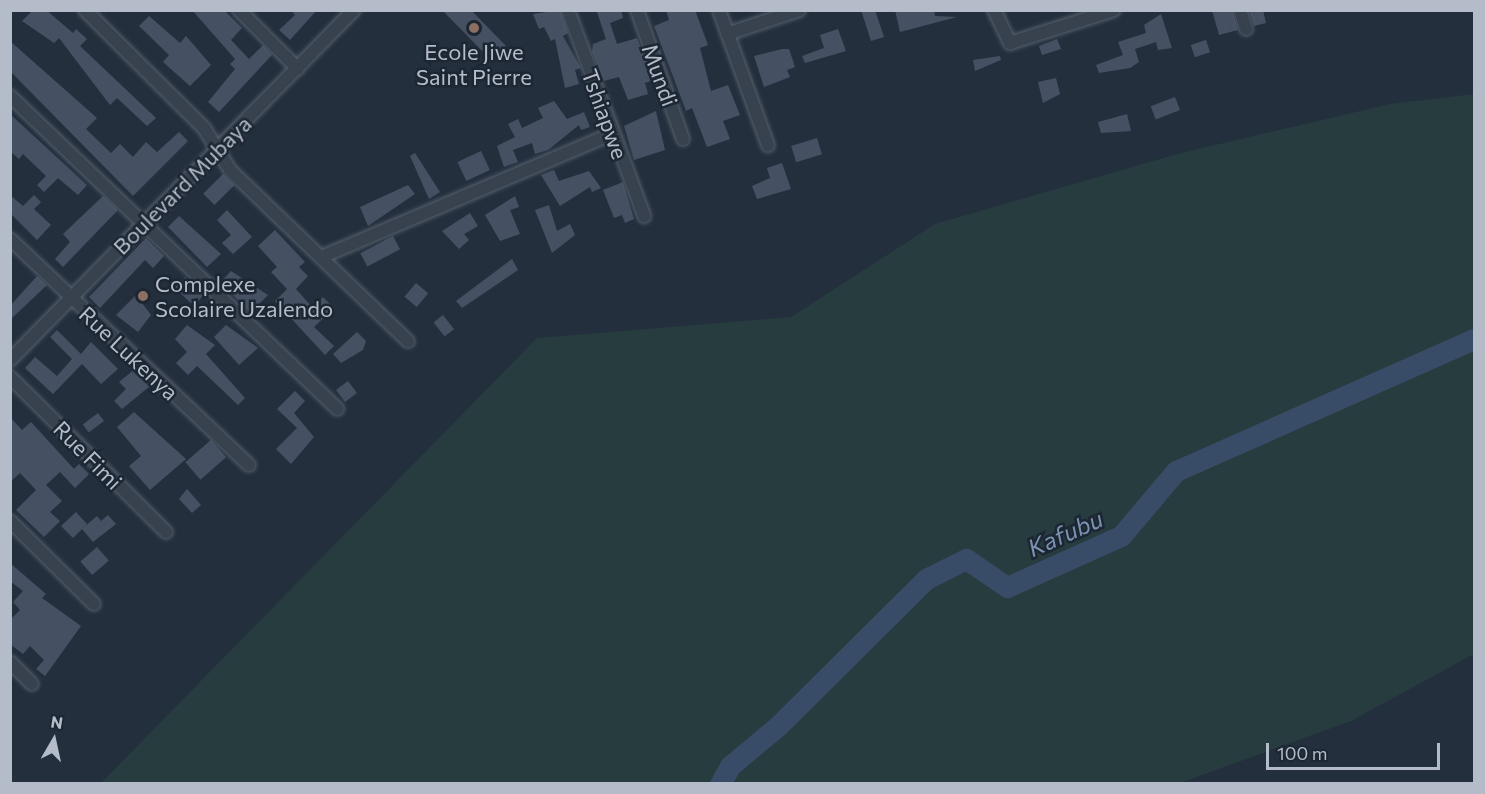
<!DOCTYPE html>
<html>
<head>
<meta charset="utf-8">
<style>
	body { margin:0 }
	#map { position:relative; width:1485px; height:794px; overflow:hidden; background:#242f3e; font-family:Commissioner,sans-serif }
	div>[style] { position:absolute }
	.green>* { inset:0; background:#263c3f }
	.river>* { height:21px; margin:-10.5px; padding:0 10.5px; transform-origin:10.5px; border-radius:10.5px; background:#394c67 }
	.building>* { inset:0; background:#455162; transform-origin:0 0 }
	.roads { filter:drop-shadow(0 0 2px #565f6c) drop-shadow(0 0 2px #565f6c) }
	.minor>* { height:12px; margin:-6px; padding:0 6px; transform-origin:6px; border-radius:6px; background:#38414e }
	.dots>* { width:16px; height:16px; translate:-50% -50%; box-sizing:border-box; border:3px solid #1d2633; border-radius:50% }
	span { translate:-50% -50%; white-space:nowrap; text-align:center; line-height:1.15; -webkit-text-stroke:5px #1d2633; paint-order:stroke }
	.poi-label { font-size:22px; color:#b4bcc9 }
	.left { translate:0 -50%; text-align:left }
	.street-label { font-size:22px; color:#b4bcc9 }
	.water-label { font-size:24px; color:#7c92b1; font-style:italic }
	.frame { position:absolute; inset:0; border:12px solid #b4bcc9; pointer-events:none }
	.north { position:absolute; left:24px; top:710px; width:60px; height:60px; -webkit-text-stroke:4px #1d2633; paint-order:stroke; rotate:9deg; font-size:16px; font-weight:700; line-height:24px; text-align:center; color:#b4bcc9 }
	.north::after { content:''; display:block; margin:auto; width:21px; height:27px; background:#b4bcc9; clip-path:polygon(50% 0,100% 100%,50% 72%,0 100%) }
	.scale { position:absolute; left:1266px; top:743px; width:174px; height:27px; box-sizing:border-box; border:3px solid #b4bcc9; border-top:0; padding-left:8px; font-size:18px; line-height:21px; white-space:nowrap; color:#b4bcc9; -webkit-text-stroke:4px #1d2633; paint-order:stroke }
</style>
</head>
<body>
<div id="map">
	<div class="green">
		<div style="clip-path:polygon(1474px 94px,1474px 654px,1351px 721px,1180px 783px,101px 783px,537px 338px,791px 317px,935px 224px,1181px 153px,1390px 104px)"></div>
	</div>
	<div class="river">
		<div style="left:720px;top:784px;width:21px;rotate:-61deg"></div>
		<div style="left:730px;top:766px;width:64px;rotate:-39.9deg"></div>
		<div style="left:779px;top:725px;width:207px;rotate:-44.8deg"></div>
		<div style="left:926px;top:579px;width:45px;rotate:-26.6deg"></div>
		<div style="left:966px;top:559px;width:50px;rotate:34.3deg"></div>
		<div style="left:1007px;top:587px;width:125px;rotate:-24.1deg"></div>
		<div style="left:1121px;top:536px;width:85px;rotate:-49.8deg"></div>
		<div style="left:1176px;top:471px;width:326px;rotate:-23.9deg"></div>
	</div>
	<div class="building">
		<div style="clip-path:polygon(33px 10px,46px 10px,73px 33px,76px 29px,87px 39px,80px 46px,156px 118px,147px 126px,117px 98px,110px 105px,59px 38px,54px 43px,22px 21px)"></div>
		<div style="clip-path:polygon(192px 10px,224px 10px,242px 28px,231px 40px,249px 59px,263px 45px,272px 55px,219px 112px,208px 102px,235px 69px,230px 64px,235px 59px)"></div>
		<div style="clip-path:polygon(291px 10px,317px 10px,290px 40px,279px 30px,295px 15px)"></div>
		<div style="clip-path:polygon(442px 10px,471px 10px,506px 46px,491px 60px)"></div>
		<div style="clip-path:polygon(560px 10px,568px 33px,563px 36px,581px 68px,575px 70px,579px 84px,565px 88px,555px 39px,551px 41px,544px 27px,539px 29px,533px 14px)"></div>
		<div style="clip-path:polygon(621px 10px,623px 18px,610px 23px,617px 44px,637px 38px,653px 80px,645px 83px,648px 94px,628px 100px,619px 77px,604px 81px,592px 52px,593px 44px,606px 39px,597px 12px)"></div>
		<div style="clip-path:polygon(666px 10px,695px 10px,708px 45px,700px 48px,711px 91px,728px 85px,740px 115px,723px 121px,730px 139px,707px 147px,692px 108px,686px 111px,654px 26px,669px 20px)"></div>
		<div style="clip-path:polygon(861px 10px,875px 10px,884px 37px,871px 41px)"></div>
		<div style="clip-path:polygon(895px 10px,934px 10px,935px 16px,957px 17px,900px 32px)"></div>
		<div style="clip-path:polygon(1212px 10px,1232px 10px,1238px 30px,1219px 35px)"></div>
		<div style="clip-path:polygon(1249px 10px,1263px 10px,1266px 23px,1254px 26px)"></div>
		<div style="clip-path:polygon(1161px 14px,1172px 48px,1158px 50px,1156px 42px,1135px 49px,1139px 62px,1130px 68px,1099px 73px,1096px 65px,1123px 55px,1118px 42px,1146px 33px,1144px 25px)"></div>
		<div style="clip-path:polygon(149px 16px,180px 43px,186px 36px,211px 65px,190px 86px,163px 62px,169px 55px,139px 26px)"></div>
		<div style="clip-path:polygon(838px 29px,846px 51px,805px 63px,802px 56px,824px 48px,820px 35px)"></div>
		<div style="clip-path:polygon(1057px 39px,1061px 49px,1042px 55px,1039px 46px)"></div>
		<div style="left:1206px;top:40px;width:13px;height:16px;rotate:72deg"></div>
		<div style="clip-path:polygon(10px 41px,97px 118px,86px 129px,111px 153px,120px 144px,133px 157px,146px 142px,157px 152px,179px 132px,188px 141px,133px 196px,10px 71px)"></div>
		<div style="clip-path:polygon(782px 49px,789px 49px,795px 67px,787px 70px,790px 77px,764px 87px,754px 56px)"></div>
		<div style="clip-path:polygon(1000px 56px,1001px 60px,975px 71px,973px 60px)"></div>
		<div style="clip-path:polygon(1056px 78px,1060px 94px,1043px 103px,1038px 82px)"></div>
		<div style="left:1175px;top:97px;width:14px;height:26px;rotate:69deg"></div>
		<div style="clip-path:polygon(554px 101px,567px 119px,584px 112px,590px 127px,581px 130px,579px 125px,548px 150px,535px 154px,532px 143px,513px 150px,518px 162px,504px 167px,497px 146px,515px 137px,508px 124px,518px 119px,522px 128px,543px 118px,538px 108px)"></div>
		<div style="clip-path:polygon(656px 111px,665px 150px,634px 160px,624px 126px)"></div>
		<div style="clip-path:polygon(10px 114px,87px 185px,78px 195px,58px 178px,44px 192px,37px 185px,46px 176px,23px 154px,19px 159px,11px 152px)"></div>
		<div style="clip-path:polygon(1127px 114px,1131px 131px,1101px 133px,1098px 122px)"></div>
		<div style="left:817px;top:138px;width:17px;height:27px;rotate:73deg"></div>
		<div style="left:481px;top:151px;width:21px;height:26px;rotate:65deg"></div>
		<div style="clip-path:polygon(415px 153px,440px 192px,429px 199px,410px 156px)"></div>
		<div style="clip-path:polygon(782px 163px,791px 189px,757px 199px,752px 186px,770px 178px,767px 168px)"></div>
		<div style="clip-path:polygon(554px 170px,559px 181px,589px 171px,601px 188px,592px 192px,590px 187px,560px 206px,541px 175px)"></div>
		<div style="left:223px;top:174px;width:16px;height:28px;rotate:45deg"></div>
		<div style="clip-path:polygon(623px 182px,634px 219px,625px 223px,622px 215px,614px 218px,603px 190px)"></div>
		<div style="clip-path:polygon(408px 185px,415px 194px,368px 226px,360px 207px)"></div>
		<div style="clip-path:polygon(10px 195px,23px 206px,34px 195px,41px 202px,34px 209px,51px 225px,37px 240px,10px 213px)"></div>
		<div style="clip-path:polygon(103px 196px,118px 210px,63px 267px,55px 259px,70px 242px,63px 234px)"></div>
		<div style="clip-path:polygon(515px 196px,519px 207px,510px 210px,520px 234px,500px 241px,485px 215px)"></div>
		<div style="clip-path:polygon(549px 205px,557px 231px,570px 224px,575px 235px,552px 253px,535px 210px)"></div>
		<div style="clip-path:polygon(227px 210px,252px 237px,233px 254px,222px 243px,231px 235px,217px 220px)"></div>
		<div style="clip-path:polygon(470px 213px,478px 226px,464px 234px,469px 240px,459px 249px,442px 231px)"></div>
		<div style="clip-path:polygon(179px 216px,221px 254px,207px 267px,168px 227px)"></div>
		<div style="clip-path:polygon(275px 230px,305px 262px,299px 267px,308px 276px,296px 289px,312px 307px,323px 297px,334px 308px,314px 327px,334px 346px,325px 355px,275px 301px,287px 289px,271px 272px,277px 267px,258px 246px)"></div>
		<div style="left:393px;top:236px;width:15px;height:37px;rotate:62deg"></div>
		<div style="clip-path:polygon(146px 238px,164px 256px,153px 268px,145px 260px,100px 308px,89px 297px)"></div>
		<div style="clip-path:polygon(512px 259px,518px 270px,462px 308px,456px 301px)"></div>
		<div style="clip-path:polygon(231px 271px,268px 295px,250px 313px,221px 282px)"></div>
		<div style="clip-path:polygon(37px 276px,47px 285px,10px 320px,10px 306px)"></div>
		<div style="left:185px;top:277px;width:26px;height:15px;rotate:43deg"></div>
		<div style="left:416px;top:283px;width:16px;height:18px;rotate:40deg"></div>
		<div style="clip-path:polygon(136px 295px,151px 315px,138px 332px,116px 315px)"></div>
		<div style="left:443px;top:315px;width:18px;height:12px;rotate:52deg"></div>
		<div style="clip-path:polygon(187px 325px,215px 345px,206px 354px,245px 398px,238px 405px,197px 366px,188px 375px,176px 363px,187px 352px,175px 339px)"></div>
		<div style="clip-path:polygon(226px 325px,258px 348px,239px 365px,214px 337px)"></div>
		<div style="clip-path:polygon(57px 330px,81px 354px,91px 342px,118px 369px,101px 384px,82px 364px,53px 394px,25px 368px,35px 357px,57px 376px,72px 359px,50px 337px)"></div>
		<div style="clip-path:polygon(357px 332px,366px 341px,363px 350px,341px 363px,333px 354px)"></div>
		<div style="clip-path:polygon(135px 369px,150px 386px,122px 409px,114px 401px,126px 389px,119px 382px)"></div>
		<div style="left:348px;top:381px;width:15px;height:15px;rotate:53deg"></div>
		<div style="clip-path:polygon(295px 391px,305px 401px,294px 413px,314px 437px,291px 464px,276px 449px,297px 428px,277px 409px)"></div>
		<div style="clip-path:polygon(134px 412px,186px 459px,150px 490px,129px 466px,141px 456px,117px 427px)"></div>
		<div style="left:98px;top:413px;width:10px;height:19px;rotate:53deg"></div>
		<div style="clip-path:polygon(10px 417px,22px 430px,31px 422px,74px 469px,79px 464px,89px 474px,75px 488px,60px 472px,46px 485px,62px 501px,50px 512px,60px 521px,44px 537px,16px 510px,36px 490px,20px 473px,10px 482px)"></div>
		<div style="left:211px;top:440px;width:23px;height:34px;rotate:49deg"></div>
		<div style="clip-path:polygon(187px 489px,201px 505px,192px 513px,179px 499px)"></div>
		<div style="clip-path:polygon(76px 512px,87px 524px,83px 528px,97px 516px,101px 521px,108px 515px,116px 524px,93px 542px,82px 529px,73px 538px,61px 526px)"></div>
		<div style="left:97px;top:547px;width:18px;height:22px;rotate:49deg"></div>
		<div style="clip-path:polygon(10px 563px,46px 594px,42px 598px,81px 626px,45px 676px,36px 669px,44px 660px,30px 646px,23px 654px,10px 644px,10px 620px,20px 610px,13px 602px,23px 591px,10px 581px)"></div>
	</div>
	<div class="roads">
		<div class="minor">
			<div style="left:85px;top:10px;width:168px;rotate:44.8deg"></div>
			<div style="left:204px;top:128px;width:49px;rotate:58.2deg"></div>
			<div style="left:230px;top:170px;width:247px;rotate:43.9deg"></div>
			<div style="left:239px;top:10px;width:83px;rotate:45deg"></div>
			<div style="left:568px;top:10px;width:220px;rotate:69.7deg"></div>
			<div style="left:637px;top:10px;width:137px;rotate:70.4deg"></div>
			<div style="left:719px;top:10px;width:144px;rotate:70.1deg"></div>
			<div style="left:994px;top:10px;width:37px;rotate:64deg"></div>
			<div style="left:1010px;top:43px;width:109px;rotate:-17.6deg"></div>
			<div style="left:1240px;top:10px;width:20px;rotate:72deg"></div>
			<div style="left:727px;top:34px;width:76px;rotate:-18.4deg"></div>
			<div style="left:10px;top:96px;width:453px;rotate:43.7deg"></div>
			<div style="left:10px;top:239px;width:329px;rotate:43.4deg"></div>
			<div style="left:324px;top:256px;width:312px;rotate:-23deg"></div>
			<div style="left:10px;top:360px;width:491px;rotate:-45.5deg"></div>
			<div style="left:10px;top:377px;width:220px;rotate:44.8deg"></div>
			<div style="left:10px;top:521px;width:118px;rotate:44.7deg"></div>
			<div style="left:10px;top:662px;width:31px;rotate:45deg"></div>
		</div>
	</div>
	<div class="dots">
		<div style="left:474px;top:28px;background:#8d6e63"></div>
		<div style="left:143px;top:296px;background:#8d6e63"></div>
	</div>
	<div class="poi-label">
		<span style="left:474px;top:64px">Ecole Jiwe<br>Saint Pierre</span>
		<span class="left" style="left:155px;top:296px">Complexe<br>Scolaire Uzalendo</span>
	</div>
	<div class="street-label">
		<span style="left:660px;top:75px;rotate:70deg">Mundi</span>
		<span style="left:605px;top:114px;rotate:70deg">Tshiapwe</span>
		<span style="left:182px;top:185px;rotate:-45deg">Boulevard Mubaya</span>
		<span style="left:129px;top:353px;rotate:43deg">Rue Lukenya</span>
		<span style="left:88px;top:455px;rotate:45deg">Rue Fimi</span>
	</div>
	<div class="water-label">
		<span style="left:1065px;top:533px;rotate:-24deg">Kafubu</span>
	</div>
	<div class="frame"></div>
	<div class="north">N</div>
	<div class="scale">100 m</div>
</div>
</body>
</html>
